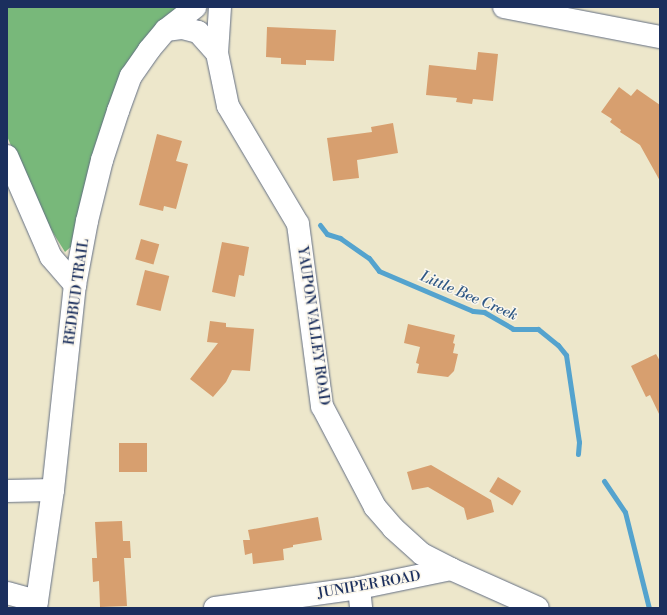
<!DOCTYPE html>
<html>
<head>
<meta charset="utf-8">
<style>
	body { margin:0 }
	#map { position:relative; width:667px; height:615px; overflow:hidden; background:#ede7cb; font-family:"Libre Bodoni",serif }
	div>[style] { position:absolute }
	.forest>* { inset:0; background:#78b87a }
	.stream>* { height:5px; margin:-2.5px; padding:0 2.5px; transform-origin:2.5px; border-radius:2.5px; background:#54a3ce }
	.building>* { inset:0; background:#d79f6f; transform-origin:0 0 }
	.roads { filter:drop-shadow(0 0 1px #646f84) drop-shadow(0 0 1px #646f84) }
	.minor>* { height:22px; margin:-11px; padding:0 11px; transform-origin:11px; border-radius:11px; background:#fff }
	span { translate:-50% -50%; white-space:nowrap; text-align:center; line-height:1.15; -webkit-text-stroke:3px #fbf7ec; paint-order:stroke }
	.street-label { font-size:14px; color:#1b2f5e }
	.water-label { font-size:15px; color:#2f5885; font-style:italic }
	.frame { position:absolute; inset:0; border:8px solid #1b2f5e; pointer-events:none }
</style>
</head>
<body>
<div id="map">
	<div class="forest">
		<div style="clip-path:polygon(7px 7px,181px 7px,139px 48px,74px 244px,65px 252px,35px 204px,7px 136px)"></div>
	</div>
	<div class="stream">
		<div style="left:320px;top:225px;width:11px;rotate:52deg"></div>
		<div style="left:327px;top:234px;width:14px;rotate:17deg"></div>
		<div style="left:340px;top:238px;width:35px;rotate:35deg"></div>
		<div style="left:369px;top:258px;width:16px;rotate:52deg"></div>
		<div style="left:379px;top:271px;width:102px;rotate:23.1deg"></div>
		<div style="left:473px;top:311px;width:11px;rotate:5deg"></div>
		<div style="left:484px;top:312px;width:34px;rotate:30deg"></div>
		<div style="left:513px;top:329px;width:25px"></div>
		<div style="left:538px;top:329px;width:26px;rotate:39deg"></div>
		<div style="left:558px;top:345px;width:13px;rotate:51deg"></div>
		<div style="left:566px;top:355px;width:88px;rotate:81.5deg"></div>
		<div style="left:579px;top:442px;width:12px;rotate:95deg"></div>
		<div style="left:604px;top:481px;width:37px;rotate:56deg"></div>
		<div style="left:625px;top:512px;width:99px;rotate:76deg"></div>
	</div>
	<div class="building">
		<div style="clip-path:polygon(267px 27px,336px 30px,334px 61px,306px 60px,306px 65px,281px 64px,281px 58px,266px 57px)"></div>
		<div style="clip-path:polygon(478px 52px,498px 54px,493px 101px,473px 99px,472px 104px,456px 102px,457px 98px,426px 95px,429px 65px,476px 70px)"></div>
		<div style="clip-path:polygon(619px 87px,631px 96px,637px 89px,660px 105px,660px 181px,640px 145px,620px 132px,621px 130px,610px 122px,612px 119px,601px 112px)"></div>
		<div style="clip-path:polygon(393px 123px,398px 153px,357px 160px,359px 178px,333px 181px,327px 138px,372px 132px,371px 127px)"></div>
		<div style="clip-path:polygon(157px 134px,182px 141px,176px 161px,188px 164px,176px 209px,164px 206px,163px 211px,139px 205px)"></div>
		<div style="left:141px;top:239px;width:19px;height:21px;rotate:16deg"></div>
		<div style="clip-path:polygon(222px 242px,249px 247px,244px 276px,239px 275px,235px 297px,212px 292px)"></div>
		<div style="left:145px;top:270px;width:25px;height:36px;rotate:14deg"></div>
		<div style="clip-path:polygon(210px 321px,226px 323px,226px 327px,254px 329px,250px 371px,232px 370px,226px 382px,213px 397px,190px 379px,218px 343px,207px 342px)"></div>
		<div style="clip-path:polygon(408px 324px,455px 335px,453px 343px,455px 344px,453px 353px,458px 354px,454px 371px,448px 377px,417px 373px,419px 364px,416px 363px,420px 347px,404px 343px)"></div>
		<div style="clip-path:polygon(656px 354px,660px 361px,660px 416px,650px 395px,646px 397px,631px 366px)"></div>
		<div style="left:119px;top:443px;width:28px;height:29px"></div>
		<div style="clip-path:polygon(431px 465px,491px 500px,494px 512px,467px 520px,464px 508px,428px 487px,412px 490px,407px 472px)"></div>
		<div style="left:498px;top:477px;width:27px;height:17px;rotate:31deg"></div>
		<div style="clip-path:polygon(318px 517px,322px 540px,293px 545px,293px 547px,283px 549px,284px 560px,253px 564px,252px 553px,245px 555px,243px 540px,250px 540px,248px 530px)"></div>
		<div style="clip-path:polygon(122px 521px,123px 541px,130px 541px,131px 558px,124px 558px,127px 606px,100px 607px,99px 581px,93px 582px,92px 558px,97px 558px,95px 522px)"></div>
	</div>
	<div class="roads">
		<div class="minor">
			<div style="left:220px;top:7px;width:46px;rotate:93.7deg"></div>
			<div style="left:217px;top:53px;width:54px;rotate:78.3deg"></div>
			<div style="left:228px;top:106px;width:137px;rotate:59.3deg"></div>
			<div style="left:298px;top:224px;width:184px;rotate:82.5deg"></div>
			<div style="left:322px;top:406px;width:114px;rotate:62.3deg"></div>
			<div style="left:375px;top:507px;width:28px;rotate:49deg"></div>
			<div style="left:393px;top:528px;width:39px;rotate:42deg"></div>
			<div style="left:422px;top:554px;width:33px;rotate:27deg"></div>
			<div style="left:451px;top:569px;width:95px;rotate:24.1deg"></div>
			<div style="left:504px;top:7px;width:159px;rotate:10.9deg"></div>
			<div style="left:166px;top:30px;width:17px;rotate:-7deg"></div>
			<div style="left:183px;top:28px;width:16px;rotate:15deg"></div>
			<div style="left:198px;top:32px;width:28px;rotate:48deg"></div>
			<div style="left:7px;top:156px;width:110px;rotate:66.5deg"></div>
			<div style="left:51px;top:257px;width:37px;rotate:49deg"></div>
			<div style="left:7px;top:491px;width:46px;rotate:-1.2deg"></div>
			<div style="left:359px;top:588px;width:20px;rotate:84deg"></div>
			<div style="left:7px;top:593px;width:31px;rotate:15deg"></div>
			<div style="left:36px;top:608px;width:119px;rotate:-81.8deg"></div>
			<div style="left:53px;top:490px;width:206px;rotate:-83.9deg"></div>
			<div style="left:75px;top:285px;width:65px;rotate:-79.4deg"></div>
			<div style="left:87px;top:221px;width:63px;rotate:-76.2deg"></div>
			<div style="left:102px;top:160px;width:52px;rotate:-71.9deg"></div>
			<div style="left:118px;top:111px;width:37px;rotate:-70deg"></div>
			<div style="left:131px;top:76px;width:32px;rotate:-55deg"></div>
			<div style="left:149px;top:50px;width:26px;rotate:-50deg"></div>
			<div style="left:166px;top:30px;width:37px;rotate:-38deg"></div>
			<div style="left:215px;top:608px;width:145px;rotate:-7.9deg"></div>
			<div style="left:359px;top:588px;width:94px;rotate:-11.7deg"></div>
		</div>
	</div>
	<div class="street-label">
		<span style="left:77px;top:292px;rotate:-82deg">REDBUD TRAIL</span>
		<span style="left:313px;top:326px;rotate:82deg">YAUPON VALLEY ROAD</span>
		<span style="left:369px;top:585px;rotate:-10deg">JUNIPER ROAD</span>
	</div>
	<div class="water-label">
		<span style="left:469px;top:296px;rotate:23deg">Little Bee Creek</span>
	</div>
	<div class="frame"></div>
</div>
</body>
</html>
